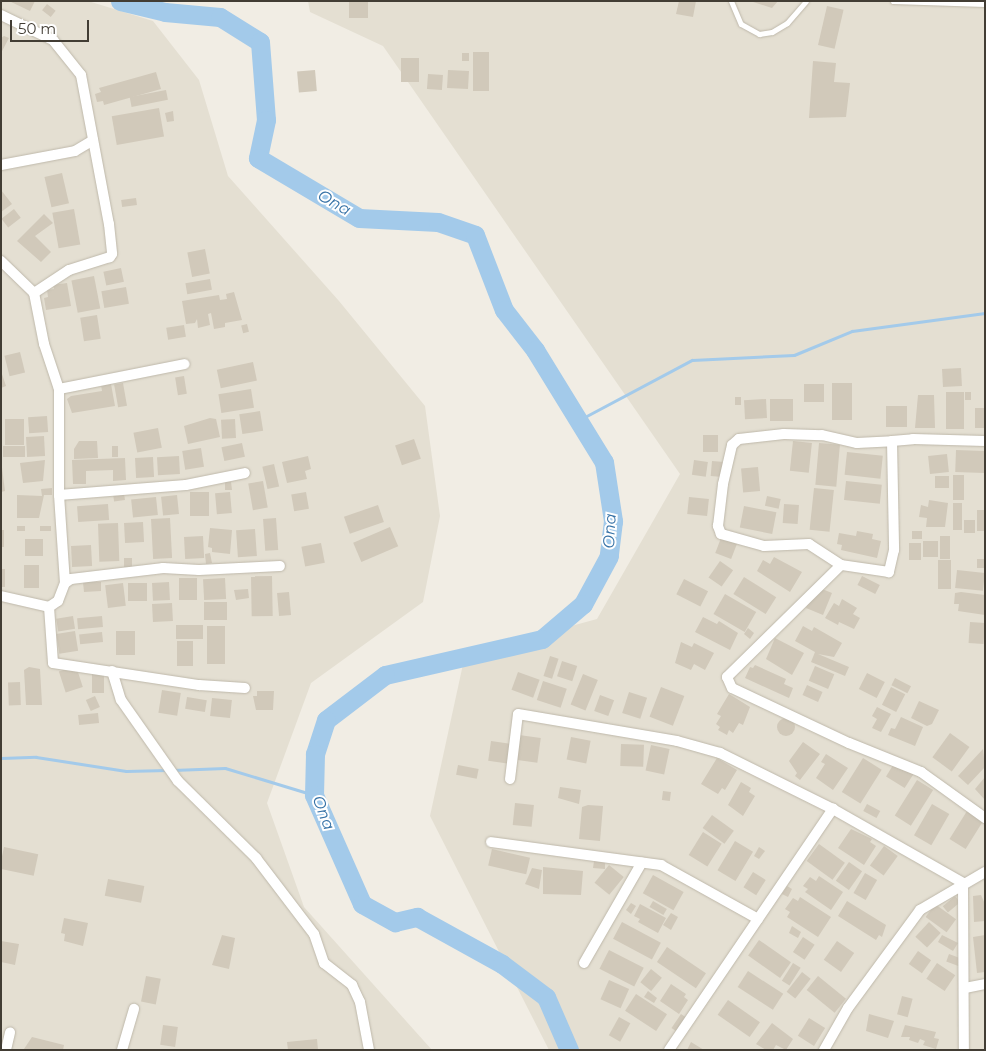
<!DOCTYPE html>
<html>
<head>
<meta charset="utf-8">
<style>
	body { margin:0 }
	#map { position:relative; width:986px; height:1051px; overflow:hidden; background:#f1ede4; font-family:Montserrat,sans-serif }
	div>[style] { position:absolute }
	.residential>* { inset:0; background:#e4dfd2 }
	.stream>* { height:3px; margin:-1.5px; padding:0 1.5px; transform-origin:1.5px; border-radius:1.5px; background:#a3caea }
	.river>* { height:19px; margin:-9.5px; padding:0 9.5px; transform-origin:9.5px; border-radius:9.5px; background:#a3caea }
	.building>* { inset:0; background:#d1c9ba; transform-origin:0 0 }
	.round { border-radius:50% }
	.roads { filter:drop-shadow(0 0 1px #beb8aa) drop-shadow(0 0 1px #beb8aa) }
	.lane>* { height:5px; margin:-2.5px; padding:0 2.5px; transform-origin:2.5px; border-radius:2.5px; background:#fff }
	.street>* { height:10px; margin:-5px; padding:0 5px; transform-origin:5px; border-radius:5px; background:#fff }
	span { translate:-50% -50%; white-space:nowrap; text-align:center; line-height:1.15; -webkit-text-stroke:4px #fff; paint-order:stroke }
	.water-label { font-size:16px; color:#3672a6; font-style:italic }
	.frame { position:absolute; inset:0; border:2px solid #423d34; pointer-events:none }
	.scale { position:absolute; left:10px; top:20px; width:79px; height:22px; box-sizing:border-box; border:2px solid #423d34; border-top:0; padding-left:6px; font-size:15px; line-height:18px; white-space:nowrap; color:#423d34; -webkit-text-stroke:4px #fff; paint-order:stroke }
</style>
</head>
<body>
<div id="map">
	<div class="residential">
		<div style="clip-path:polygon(1px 1px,88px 1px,153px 21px,199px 80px,228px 176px,339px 301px,425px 406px,440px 516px,423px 602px,311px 683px,267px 803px,304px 907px,432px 1050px,1px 1050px)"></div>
		<div style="clip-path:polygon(308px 1px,985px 1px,985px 1050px,549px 1050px,430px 816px,465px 655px,597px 619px,680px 474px,383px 46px,310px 12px)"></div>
	</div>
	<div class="stream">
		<div style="left:579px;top:420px;width:128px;rotate:-28deg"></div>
		<div style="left:692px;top:360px;width:102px;rotate:-2.8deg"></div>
		<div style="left:794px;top:355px;width:63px;rotate:-22.5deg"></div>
		<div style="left:852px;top:331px;width:134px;rotate:-7.7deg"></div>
		<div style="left:1px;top:758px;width:35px;rotate:-2deg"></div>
		<div style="left:36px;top:757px;width:91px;rotate:8.8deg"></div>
		<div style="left:126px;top:771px;width:41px;rotate:-1.4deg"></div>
		<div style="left:173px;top:770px;width:52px;rotate:-2.2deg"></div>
		<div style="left:225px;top:768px;width:93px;rotate:16.9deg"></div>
	</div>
	<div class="river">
		<div style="left:120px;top:1px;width:46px;rotate:13.7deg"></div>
		<div style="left:165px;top:12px;width:55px;rotate:5.2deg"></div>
		<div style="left:220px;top:17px;width:47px;rotate:32deg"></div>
		<div style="left:260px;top:42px;width:78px;rotate:85.6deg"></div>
		<div style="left:266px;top:120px;width:39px;rotate:102deg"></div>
		<div style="left:258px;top:158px;width:117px;rotate:30.7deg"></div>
		<div style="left:359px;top:218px;width:79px;rotate:2.9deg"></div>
		<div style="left:438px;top:222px;width:39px;rotate:19deg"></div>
		<div style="left:475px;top:235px;width:80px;rotate:68.9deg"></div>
		<div style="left:504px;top:310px;width:51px;rotate:52.2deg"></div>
		<div style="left:535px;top:350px;width:132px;rotate:58.4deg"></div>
		<div style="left:604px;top:462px;width:60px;rotate:81.3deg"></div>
		<div style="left:613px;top:521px;width:35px;rotate:97deg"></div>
		<div style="left:609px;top:556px;width:55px;rotate:118.4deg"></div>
		<div style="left:583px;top:604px;width:54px;rotate:139.5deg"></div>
		<div style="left:542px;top:639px;width:161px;rotate:167.1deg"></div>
		<div style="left:385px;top:675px;width:74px;rotate:142.7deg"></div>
		<div style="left:326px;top:720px;width:36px;rotate:108deg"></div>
		<div style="left:315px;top:754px;width:41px;rotate:91.4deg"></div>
		<div style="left:314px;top:795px;width:119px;rotate:66.2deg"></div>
		<div style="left:362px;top:904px;width:38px;rotate:29deg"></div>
		<div style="left:395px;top:922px;width:23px;rotate:-13deg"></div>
		<div style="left:417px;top:917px;width:97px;rotate:28.9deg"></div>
		<div style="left:502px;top:964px;width:55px;rotate:36.9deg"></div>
		<div style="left:546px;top:997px;width:58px;rotate:66.5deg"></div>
	</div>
	<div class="building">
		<div style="clip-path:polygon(9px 1px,35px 1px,30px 11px)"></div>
		<div style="left:349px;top:1px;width:19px;height:17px"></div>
		<div style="clip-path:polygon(679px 1px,696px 1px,693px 17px,676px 14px)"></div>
		<div style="clip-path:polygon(750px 1px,778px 1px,772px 8px)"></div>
		<div style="left:47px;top:4px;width:11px;height:8px;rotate:38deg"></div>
		<div style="left:827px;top:6px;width:17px;height:40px;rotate:13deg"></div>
		<div style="clip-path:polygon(4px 36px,9px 38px,1px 53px,1px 38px)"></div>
		<div style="left:473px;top:52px;width:16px;height:39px"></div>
		<div style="left:462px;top:53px;width:7px;height:8px"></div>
		<div style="left:401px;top:58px;width:18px;height:24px"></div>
		<div style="clip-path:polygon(813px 61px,836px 63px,834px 82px,850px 83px,846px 117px,809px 118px)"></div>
		<div style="left:315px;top:70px;width:21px;height:18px;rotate:85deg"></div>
		<div style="left:448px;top:70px;width:21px;height:18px;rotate:3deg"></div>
		<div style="clip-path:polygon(156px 72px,161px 89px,104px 105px,103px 101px,97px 102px,95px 94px,101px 92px,99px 88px)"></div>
		<div style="left:428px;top:74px;width:15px;height:15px;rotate:4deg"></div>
		<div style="left:166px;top:90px;width:10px;height:37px;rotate:79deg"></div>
		<div style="left:159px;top:108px;width:29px;height:48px;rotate:80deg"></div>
		<div style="clip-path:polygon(173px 111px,174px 121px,167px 122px,165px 113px)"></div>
		<div style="left:62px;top:173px;width:31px;height:18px;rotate:77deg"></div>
		<div style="clip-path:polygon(1px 190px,12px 204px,1px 212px)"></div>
		<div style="left:136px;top:198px;width:7px;height:15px;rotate:82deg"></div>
		<div style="left:14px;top:209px;width:11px;height:16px;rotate:52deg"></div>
		<div style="left:74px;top:209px;width:36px;height:22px;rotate:80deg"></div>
		<div style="clip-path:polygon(44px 214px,53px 223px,35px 236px,51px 252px,41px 262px,17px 241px)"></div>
		<div style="left:205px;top:249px;width:25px;height:18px;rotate:79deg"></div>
		<div style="left:121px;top:268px;width:14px;height:18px;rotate:78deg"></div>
		<div style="left:94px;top:276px;width:33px;height:23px;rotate:79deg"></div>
		<div style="left:210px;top:279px;width:11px;height:25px;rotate:80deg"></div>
		<div style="clip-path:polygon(67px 283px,71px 306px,46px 310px,44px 298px,48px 297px,47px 290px,54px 289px,53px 285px)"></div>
		<div style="left:126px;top:287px;width:17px;height:25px;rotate:80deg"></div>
		<div style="clip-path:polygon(234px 292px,242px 320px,225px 323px,225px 327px,214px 329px,211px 313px,208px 314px,210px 325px,198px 328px,197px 319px,195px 323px,186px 324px,182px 301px,219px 295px,220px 300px,227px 299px,226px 294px)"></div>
		<div style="left:97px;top:315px;width:24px;height:17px;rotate:81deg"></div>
		<div style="left:247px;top:324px;width:8px;height:6px;rotate:76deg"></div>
		<div style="left:184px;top:325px;width:12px;height:18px;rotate:81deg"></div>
		<div style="left:20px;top:352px;width:21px;height:16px;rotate:76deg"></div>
		<div style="left:253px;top:362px;width:19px;height:37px;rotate:78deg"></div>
		<div style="left:961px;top:368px;width:18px;height:19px;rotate:87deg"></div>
		<div style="clip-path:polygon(1px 371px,6px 386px,1px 388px)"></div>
		<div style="left:184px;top:376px;width:18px;height:9px;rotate:81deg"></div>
		<div style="left:123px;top:383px;width:23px;height:9px;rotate:80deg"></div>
		<div style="left:832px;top:383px;width:20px;height:37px"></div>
		<div style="clip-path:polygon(111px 384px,115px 406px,72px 413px,67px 399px,71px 396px,102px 391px,101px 385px)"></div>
		<div style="left:804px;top:384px;width:20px;height:18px"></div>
		<div style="left:251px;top:389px;width:19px;height:33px;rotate:81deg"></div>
		<div style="left:946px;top:392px;width:18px;height:37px"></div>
		<div style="left:965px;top:392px;width:6px;height:8px"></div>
		<div style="clip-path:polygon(918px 395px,934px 395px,935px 428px,915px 428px)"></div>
		<div style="left:741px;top:397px;width:8px;height:6px;rotate:90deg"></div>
		<div style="left:766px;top:399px;width:19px;height:22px;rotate:87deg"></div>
		<div style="left:770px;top:399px;width:23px;height:22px"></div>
		<div style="left:886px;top:406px;width:21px;height:21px"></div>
		<div style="left:975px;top:408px;width:10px;height:20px"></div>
		<div style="left:260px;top:411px;width:20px;height:21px;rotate:81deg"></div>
		<div style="left:47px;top:416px;width:16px;height:19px;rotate:86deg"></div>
		<div style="clip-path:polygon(210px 418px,216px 419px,220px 437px,188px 444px,184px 426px)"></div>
		<div style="left:5px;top:419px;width:19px;height:26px"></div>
		<div style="left:235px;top:419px;width:19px;height:14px;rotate:87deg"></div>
		<div style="left:158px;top:428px;width:20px;height:25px;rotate:79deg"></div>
		<div style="left:703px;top:435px;width:15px;height:17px"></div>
		<div style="left:44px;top:436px;width:20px;height:18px;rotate:87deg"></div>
		<div style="left:414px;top:439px;width:21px;height:20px;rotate:71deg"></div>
		<div style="clip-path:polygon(79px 441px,97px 441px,98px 458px,74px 459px,74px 449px)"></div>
		<div style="left:793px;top:441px;width:19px;height:30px;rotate:6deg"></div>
		<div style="left:242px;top:443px;width:14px;height:21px;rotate:78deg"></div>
		<div style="left:819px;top:443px;width:21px;height:42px;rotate:5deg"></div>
		<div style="left:25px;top:446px;width:11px;height:22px;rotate:90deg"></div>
		<div style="left:112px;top:446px;width:6px;height:11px"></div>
		<div style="left:201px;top:448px;width:19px;height:19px;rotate:81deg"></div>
		<div style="left:956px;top:450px;width:29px;height:22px;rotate:2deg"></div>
		<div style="left:847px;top:452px;width:36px;height:23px;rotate:6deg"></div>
		<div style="left:947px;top:454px;width:18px;height:19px;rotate:84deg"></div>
		<div style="left:179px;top:456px;width:18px;height:22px;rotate:87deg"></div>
		<div style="clip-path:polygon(308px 456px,311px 469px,305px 471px,307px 479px,287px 483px,282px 462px)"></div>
		<div style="left:153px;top:457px;width:20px;height:18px;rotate:87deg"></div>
		<div style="clip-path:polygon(125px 458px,126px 480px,113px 481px,113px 470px,86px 471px,86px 484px,73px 484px,72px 460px)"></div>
		<div style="clip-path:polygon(1px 460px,5px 491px,1px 492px)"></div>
		<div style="clip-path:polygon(45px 460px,43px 481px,23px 483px,20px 463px)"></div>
		<div style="left:694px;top:460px;width:14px;height:15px;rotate:8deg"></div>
		<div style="left:712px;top:461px;width:12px;height:15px;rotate:5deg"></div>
		<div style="left:274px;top:464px;width:23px;height:12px;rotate:77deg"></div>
		<div style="left:758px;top:467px;width:24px;height:17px;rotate:85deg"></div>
		<div style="left:953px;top:475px;width:11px;height:25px"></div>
		<div style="left:949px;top:476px;width:12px;height:14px;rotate:90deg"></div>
		<div style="left:263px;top:481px;width:27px;height:15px;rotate:80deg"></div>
		<div style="left:846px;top:481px;width:36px;height:19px;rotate:6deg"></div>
		<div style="clip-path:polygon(225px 482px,231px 482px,232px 490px,225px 490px)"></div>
		<div style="clip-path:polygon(52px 488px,52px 495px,44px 495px,39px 518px,17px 518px,17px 495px,42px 496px,41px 489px)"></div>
		<div style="left:814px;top:488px;width:20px;height:42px;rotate:6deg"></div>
		<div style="left:209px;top:492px;width:24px;height:19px;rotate:90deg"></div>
		<div style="left:230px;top:492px;width:21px;height:15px;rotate:85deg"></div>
		<div style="left:306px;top:492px;width:17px;height:15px;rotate:80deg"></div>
		<div style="left:124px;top:493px;width:7px;height:11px;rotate:82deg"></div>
		<div style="left:177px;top:495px;width:19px;height:16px;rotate:84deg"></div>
		<div style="left:767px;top:496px;width:14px;height:10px;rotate:12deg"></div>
		<div style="left:156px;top:497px;width:18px;height:25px;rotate:84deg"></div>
		<div style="left:689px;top:497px;width:20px;height:17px;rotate:6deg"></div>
		<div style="clip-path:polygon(929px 500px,948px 503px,945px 527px,926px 527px,927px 518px,919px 517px,921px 505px,928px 507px)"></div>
		<div style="left:953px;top:503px;width:9px;height:27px"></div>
		<div style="left:108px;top:504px;width:16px;height:31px;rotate:86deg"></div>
		<div style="left:784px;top:504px;width:15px;height:19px;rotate:4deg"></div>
		<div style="left:378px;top:505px;width:18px;height:36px;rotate:71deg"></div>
		<div style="left:744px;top:506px;width:33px;height:22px;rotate:11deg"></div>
		<div style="left:977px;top:510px;width:8px;height:21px"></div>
		<div style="left:170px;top:518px;width:40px;height:19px;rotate:87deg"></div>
		<div style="left:276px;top:518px;width:32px;height:13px;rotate:86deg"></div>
		<div style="left:964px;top:520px;width:11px;height:13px"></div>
		<div style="left:143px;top:522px;width:20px;height:19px;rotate:87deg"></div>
		<div style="left:118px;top:523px;width:38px;height:20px;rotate:88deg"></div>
		<div style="left:17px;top:526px;width:8px;height:5px"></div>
		<div style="left:40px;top:526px;width:11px;height:5px"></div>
		<div style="left:390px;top:527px;width:21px;height:40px;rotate:67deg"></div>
		<div style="clip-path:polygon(210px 528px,232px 530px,230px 554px,212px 552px,212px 548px,208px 547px)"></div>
		<div style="left:255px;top:529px;width:27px;height:19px;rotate:86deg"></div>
		<div style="left:1px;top:530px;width:3px;height:17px"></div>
		<div style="clip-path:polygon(857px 531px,873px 534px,872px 539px,881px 541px,877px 558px,841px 550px,842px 545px,837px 544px,839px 533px,856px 536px)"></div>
		<div style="left:922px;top:531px;width:8px;height:10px;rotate:90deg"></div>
		<div style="left:203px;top:536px;width:22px;height:19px;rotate:87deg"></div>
		<div style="left:940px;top:536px;width:10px;height:23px"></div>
		<div style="left:721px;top:538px;width:17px;height:16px;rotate:21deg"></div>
		<div style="left:25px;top:539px;width:18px;height:17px"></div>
		<div style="left:923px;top:541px;width:15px;height:16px"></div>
		<div style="left:321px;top:543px;width:20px;height:20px;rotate:79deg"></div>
		<div style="left:909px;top:543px;width:12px;height:17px"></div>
		<div style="left:91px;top:545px;width:21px;height:20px;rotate:87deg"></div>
		<div style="clip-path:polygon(210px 553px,212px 563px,206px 564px,205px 554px)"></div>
		<div style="clip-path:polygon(774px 557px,802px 572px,790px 592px,757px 571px,763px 560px,770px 564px)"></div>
		<div style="left:124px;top:558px;width:8px;height:9px"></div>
		<div style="left:977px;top:559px;width:8px;height:9px"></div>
		<div style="left:938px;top:560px;width:13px;height:29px"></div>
		<div style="left:720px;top:561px;width:16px;height:20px;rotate:35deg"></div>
		<div style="left:24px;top:565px;width:15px;height:23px"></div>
		<div style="left:1px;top:569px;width:4px;height:18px"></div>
		<div style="left:957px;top:570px;width:28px;height:18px;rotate:6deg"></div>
		<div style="left:272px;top:576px;width:40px;height:21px;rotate:89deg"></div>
		<div style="left:862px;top:576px;width:20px;height:10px;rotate:27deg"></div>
		<div style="left:744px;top:577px;width:38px;height:20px;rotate:32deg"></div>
		<div style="left:179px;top:578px;width:18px;height:22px"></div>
		<div style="left:225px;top:578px;width:21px;height:22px;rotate:87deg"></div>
		<div style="left:684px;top:579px;width:27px;height:17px;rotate:27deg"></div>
		<div style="clip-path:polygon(83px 582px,101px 582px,101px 591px,84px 592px)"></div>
		<div style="left:169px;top:582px;width:18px;height:17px;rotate:87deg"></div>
		<div style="left:123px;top:583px;width:23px;height:18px;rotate:83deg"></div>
		<div style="left:147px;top:583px;width:18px;height:19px;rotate:90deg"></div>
		<div style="clip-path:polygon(248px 589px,249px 598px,236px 600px,234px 590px)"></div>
		<div style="clip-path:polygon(822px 589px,832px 593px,823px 615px,806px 608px,811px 595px)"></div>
		<div style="left:289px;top:592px;width:23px;height:12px;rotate:85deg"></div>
		<div style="clip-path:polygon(961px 592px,985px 595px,985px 615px,958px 611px,959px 604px,954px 604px,955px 593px)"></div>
		<div style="left:725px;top:594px;width:36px;height:23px;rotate:30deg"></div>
		<div style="clip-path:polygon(842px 599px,857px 608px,853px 614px,860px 618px,854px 629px,839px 622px,838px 625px,825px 618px,834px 603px,839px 606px)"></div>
		<div style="left:204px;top:602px;width:23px;height:18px"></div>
		<div style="left:172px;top:603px;width:18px;height:20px;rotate:87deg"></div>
		<div style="left:73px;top:616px;width:13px;height:17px;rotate:81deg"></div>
		<div style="left:102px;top:616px;width:11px;height:25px;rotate:85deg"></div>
		<div style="clip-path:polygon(703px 617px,717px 624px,719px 621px,738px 633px,730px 650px,695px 632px)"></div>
		<div style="left:970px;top:622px;width:15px;height:21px;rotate:4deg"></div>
		<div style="left:203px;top:625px;width:14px;height:27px;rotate:90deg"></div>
		<div style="left:207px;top:626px;width:18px;height:38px"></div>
		<div style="clip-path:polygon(803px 626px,812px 631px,814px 627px,842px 643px,834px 657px,818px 654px,849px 667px,845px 676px,811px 662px,815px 652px,795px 641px)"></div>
		<div style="clip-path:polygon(748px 628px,754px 633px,750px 639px,744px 634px)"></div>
		<div style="left:75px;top:631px;width:20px;height:19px;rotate:81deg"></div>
		<div style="left:116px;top:631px;width:19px;height:24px"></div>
		<div style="left:102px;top:632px;width:10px;height:23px;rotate:84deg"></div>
		<div style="clip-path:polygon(775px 638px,804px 653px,792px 675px,766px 659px)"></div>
		<div style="left:177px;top:641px;width:16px;height:25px"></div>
		<div style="clip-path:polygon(681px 642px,692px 647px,694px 643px,714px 653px,705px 670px,694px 664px,691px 670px,675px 663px)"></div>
		<div style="left:550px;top:656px;width:9px;height:21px;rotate:18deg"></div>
		<div style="left:562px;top:661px;width:16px;height:16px;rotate:18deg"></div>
		<div style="clip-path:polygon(755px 665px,786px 679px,784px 684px,793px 688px,789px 698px,745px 678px,750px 667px,753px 668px)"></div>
		<div style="left:76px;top:666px;width:22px;height:18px;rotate:72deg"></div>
		<div style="left:815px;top:666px;width:21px;height:16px;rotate:23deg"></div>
		<div style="clip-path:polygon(29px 667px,40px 669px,42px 705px,26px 705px,24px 670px)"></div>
		<div style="left:518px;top:672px;width:23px;height:19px;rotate:20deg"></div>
		<div style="left:867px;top:673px;width:20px;height:18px;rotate:27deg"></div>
		<div style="left:92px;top:674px;width:12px;height:19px"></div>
		<div style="left:583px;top:674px;width:16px;height:33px;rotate:22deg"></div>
		<div style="left:895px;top:678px;width:18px;height:8px;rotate:27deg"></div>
		<div style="left:543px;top:681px;width:25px;height:20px;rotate:18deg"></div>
		<div style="left:20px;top:682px;width:23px;height:12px;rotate:88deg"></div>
		<div style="left:807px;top:685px;width:17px;height:11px;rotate:24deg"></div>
		<div style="left:661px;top:687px;width:25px;height:32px;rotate:21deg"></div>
		<div style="left:891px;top:687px;width:16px;height:20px;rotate:27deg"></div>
		<div style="left:162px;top:690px;width:19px;height:23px;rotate:9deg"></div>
		<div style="clip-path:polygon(257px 691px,274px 691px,273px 710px,256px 710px,253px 696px,257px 696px)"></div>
		<div style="left:629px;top:692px;width:19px;height:22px;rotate:18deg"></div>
		<div style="clip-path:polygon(729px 694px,750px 707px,743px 725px,739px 723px,733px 733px,729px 730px,727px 735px,718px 730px,720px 727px,716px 724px,721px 716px,717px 714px)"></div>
		<div style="left:600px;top:695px;width:15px;height:17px;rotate:20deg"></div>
		<div style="left:95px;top:696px;width:12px;height:10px;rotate:66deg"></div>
		<div style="left:187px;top:697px;width:20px;height:12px;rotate:9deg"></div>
		<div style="left:212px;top:698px;width:20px;height:18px;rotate:6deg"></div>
		<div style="clip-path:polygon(919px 701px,939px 710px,932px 724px,927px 726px,911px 718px)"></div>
		<div style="clip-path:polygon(877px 707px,891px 714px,881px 732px,872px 728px,877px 719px,872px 716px)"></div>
		<div style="left:98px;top:713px;width:10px;height:20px;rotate:84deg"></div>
		<div style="clip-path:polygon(901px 717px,923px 727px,915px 746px,888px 735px,891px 728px,895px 729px)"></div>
		<div class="round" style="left:777px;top:718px;width:18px;height:18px"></div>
		<div style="left:950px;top:733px;width:24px;height:30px;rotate:36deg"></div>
		<div style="left:519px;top:735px;width:22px;height:25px;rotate:8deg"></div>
		<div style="left:571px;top:737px;width:20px;height:23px;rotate:11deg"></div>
		<div style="left:491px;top:741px;width:21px;height:20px;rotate:8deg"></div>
		<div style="clip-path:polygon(803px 742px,820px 754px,800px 780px,795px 776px,797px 773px,789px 761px)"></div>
		<div style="left:621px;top:744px;width:23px;height:22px;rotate:2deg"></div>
		<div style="left:651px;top:745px;width:19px;height:26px;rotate:12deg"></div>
		<div style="clip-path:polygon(983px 749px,985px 767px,968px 785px,958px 776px)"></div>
		<div style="clip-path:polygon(826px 754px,848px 768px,833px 790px,816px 778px,825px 764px,821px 762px)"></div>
		<div style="clip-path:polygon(717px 758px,737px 770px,725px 790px,722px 788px,718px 794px,701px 784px)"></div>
		<div style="left:863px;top:758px;width:22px;height:40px;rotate:32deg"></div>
		<div style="left:895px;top:762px;width:22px;height:17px;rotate:32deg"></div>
		<div style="left:458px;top:765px;width:21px;height:10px;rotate:11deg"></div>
		<div style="clip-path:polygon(985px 777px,985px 800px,975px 789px)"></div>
		<div style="left:917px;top:780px;width:19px;height:42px;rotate:32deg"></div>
		<div style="clip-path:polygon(741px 782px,751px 788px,749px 792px,755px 796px,743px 816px,728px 805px)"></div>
		<div style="clip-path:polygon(560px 787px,581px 790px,579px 804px,558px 798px)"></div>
		<div style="left:663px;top:791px;width:8px;height:9px;rotate:7deg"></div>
		<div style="left:515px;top:803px;width:19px;height:22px;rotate:6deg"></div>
		<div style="left:867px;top:804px;width:15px;height:8px;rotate:28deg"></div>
		<div style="left:932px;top:804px;width:20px;height:36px;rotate:30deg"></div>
		<div style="clip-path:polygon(588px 805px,603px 806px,600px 841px,579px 839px,582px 807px)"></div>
		<div style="left:967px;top:811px;width:19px;height:33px;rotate:32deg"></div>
		<div style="left:712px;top:815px;width:27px;height:16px;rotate:36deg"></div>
		<div style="clip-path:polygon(851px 829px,872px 839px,870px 842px,876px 846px,864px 865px,838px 848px)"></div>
		<div style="left:703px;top:832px;width:22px;height:27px;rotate:32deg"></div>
		<div style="left:735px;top:841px;width:21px;height:34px;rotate:31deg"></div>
		<div style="left:819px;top:844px;width:32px;height:21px;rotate:36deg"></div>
		<div style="left:884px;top:846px;width:17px;height:24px;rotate:36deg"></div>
		<div style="left:4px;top:847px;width:35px;height:22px;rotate:12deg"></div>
		<div style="clip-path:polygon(759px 847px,765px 851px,759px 859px,754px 856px)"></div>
		<div style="left:492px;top:849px;width:39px;height:17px;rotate:13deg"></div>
		<div style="clip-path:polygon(594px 861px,605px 861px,605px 869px,593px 868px)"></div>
		<div style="left:849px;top:862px;width:16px;height:23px;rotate:35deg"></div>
		<div style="left:609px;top:865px;width:19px;height:23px;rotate:39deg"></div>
		<div style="clip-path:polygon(543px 867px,583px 871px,581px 895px,543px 894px)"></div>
		<div style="clip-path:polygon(532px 868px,542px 870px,539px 889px,525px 884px)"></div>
		<div style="left:753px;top:872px;width:15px;height:18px;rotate:32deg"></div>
		<div style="left:865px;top:873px;width:14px;height:23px;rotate:30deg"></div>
		<div style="left:653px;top:875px;width:35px;height:21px;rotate:29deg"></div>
		<div style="clip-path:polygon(819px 876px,843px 892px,831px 910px,805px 892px,808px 889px,803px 886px,810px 877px,816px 881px)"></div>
		<div style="left:108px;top:879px;width:37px;height:17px;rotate:11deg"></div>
		<div style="clip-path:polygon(787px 886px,792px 889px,788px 897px,782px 894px)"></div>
		<div style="clip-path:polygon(981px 895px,985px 904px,985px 921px,974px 922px,973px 896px)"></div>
		<div style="left:955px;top:896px;width:8px;height:16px;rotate:50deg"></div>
		<div style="clip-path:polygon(800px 897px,831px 917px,818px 937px,787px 917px,790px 912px,785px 909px,793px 898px,798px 901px)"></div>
		<div style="left:653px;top:901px;width:16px;height:7px;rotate:30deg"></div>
		<div style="clip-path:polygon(847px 901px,886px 925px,882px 937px,879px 935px,876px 940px,838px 916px)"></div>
		<div style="clip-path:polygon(631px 903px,636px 906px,631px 914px,626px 910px)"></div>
		<div style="clip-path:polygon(640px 904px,666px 918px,658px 933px,638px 922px,640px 919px,634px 916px)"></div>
		<div style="left:935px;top:904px;width:26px;height:16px;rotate:36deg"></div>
		<div style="clip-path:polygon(671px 913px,678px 917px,671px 930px,663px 925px)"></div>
		<div style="clip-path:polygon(64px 918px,88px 923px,83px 946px,64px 941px,65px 934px,61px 933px)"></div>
		<div style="left:622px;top:922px;width:44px;height:19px;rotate:28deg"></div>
		<div style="left:929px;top:922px;width:16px;height:20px;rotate:43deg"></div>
		<div style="clip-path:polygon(792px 926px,801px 932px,798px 938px,789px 933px)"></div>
		<div style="clip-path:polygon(222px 935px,235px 938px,229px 969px,212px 965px)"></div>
		<div style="clip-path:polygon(942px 935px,958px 943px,953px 951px,938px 942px)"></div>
		<div style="clip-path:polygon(985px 935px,985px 972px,977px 973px,973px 937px)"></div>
		<div style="left:803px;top:937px;width:14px;height:18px;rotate:34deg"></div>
		<div style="left:759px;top:940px;width:39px;height:19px;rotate:35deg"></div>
		<div style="clip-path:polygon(1px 941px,19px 944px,15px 965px,1px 962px)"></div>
		<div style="left:837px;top:941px;width:21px;height:23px;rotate:35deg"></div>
		<div style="left:667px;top:947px;width:47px;height:18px;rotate:34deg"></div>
		<div style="left:609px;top:950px;width:39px;height:21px;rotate:27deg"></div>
		<div style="left:918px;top:951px;width:16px;height:16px;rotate:35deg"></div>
		<div style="left:949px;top:954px;width:15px;height:8px;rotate:20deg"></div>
		<div style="left:793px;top:963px;width:9px;height:21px;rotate:32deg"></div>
		<div style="left:937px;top:963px;width:22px;height:19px;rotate:34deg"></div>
		<div style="left:651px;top:969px;width:14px;height:17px;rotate:39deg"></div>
		<div style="left:748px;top:971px;width:42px;height:19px;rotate:33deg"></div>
		<div style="left:802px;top:972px;width:11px;height:25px;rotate:38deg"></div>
		<div style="left:146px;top:976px;width:15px;height:26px;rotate:11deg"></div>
		<div style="left:818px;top:976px;width:36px;height:18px;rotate:39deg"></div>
		<div style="left:609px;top:980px;width:22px;height:21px;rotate:24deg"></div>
		<div style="clip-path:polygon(671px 984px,686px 994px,684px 997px,688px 1000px,679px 1014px,660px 1001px)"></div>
		<div style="clip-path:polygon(648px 991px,657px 998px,654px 1003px,644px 997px)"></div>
		<div style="left:636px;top:994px;width:37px;height:20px;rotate:33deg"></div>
		<div style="left:902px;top:996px;width:11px;height:19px;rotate:15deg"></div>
		<div style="left:728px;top:1000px;width:39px;height:18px;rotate:35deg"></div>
		<div style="left:681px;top:1014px;width:7px;height:17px;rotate:34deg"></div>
		<div style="clip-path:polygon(869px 1014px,894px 1021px,888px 1038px,866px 1031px)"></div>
		<div style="left:619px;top:1017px;width:13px;height:21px;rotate:29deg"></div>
		<div style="left:809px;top:1018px;width:19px;height:21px;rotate:32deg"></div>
		<div style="clip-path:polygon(772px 1023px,793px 1039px,786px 1050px,776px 1045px,773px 1050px,766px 1050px,756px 1044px)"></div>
		<div style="left:163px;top:1025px;width:15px;height:20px;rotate:8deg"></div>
		<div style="clip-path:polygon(905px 1025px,936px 1032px,934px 1038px,939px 1039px,936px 1049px,923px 1045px,925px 1041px,920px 1039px,918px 1043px,909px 1040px,910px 1037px,901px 1037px)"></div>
		<div style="clip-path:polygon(32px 1037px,64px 1045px,63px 1050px,24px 1049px)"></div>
		<div style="clip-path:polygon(317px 1039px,318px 1050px,288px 1050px,287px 1042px)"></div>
		<div style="clip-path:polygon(691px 1042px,704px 1050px,687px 1050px)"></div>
	</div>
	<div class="roads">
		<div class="lane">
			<div style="left:731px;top:1px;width:25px;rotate:67deg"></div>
			<div style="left:741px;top:24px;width:21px;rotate:29deg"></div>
			<div style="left:759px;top:34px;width:13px;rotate:-9deg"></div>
			<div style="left:772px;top:32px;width:17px;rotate:-31deg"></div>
			<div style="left:787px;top:23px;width:29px;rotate:-49deg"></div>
			<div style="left:893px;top:1px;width:92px;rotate:1.9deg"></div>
		</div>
		<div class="street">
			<div style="left:1px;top:15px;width:58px;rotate:25.7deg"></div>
			<div style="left:53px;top:40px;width:45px;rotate:51.3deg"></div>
			<div style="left:81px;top:75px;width:152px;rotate:79.4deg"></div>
			<div style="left:109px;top:224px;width:30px;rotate:84deg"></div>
			<div style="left:112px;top:254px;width:4px;rotate:124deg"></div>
			<div style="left:110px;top:257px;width:43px;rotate:162.4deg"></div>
			<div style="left:69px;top:270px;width:42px;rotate:146.7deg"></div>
			<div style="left:1px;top:165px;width:75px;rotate:-10.7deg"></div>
			<div style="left:75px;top:151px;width:21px;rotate:-31deg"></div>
			<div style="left:1px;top:261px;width:46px;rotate:44.1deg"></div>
			<div style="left:34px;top:293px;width:52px;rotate:78.9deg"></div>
			<div style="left:44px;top:344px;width:47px;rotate:71.6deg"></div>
			<div style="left:59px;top:389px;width:106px;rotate:90deg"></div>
			<div style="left:59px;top:495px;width:88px;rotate:86.1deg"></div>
			<div style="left:59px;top:389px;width:128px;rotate:-11.2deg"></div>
			<div style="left:892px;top:441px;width:109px;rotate:88.9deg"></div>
			<div style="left:894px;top:550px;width:23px;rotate:103deg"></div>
			<div style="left:889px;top:572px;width:49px;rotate:-171.7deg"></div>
			<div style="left:841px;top:565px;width:38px;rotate:-147deg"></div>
			<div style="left:809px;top:544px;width:45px;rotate:177.5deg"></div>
			<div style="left:764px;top:546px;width:45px;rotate:-164.4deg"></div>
			<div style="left:721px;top:534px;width:9px;rotate:-111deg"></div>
			<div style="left:718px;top:526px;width:42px;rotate:-83.2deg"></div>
			<div style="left:723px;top:484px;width:40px;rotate:-77deg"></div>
			<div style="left:732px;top:445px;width:9px;rotate:-41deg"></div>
			<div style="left:739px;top:439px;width:45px;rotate:-6.3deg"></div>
			<div style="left:784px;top:434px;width:38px;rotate:2deg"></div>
			<div style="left:822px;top:435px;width:36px;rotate:13deg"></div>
			<div style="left:857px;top:443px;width:35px;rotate:-3deg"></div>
			<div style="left:892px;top:441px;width:21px;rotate:-5deg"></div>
			<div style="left:913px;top:439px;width:72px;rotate:1.6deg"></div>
			<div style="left:59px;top:495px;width:127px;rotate:-4.5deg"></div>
			<div style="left:186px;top:485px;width:60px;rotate:-11.5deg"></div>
			<div style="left:841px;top:565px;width:160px;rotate:135.5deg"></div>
			<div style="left:727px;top:677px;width:12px;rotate:66deg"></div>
			<div style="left:732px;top:688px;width:129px;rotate:25.2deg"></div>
			<div style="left:849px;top:743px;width:78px;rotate:21.9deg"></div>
			<div style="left:921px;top:772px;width:79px;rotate:35.7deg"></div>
			<div style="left:1px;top:596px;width:49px;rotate:12.9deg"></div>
			<div style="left:49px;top:607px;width:11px;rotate:-34deg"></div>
			<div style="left:58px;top:601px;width:19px;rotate:-69deg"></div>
			<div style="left:65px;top:583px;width:7px;rotate:-34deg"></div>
			<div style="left:71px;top:579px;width:93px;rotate:-6.8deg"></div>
			<div style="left:163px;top:568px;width:36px;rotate:3deg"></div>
			<div style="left:199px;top:570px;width:81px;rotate:-2.8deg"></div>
			<div style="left:49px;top:607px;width:56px;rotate:85.9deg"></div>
			<div style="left:53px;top:663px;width:148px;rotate:8.6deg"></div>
			<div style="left:199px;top:685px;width:46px;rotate:3.7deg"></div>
			<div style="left:112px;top:671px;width:30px;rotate:73deg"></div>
			<div style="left:121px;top:700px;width:99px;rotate:54.9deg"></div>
			<div style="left:178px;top:781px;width:110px;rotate:44.6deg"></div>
			<div style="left:256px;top:858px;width:96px;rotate:52.7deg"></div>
			<div style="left:314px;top:934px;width:31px;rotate:71deg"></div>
			<div style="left:324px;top:963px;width:36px;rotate:38deg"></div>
			<div style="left:352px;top:985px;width:19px;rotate:65deg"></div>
			<div style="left:360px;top:1002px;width:49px;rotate:79.4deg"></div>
			<div style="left:510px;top:779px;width:65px;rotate:-83deg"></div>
			<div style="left:518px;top:714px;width:161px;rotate:9.6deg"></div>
			<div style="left:677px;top:741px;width:45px;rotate:15.6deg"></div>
			<div style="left:720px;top:753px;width:126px;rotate:26.4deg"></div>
			<div style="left:833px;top:809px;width:150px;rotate:29.6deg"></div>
			<div style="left:963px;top:883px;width:167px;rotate:89.7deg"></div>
			<div style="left:491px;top:842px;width:172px;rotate:7.7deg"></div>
			<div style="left:661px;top:865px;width:111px;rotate:29.1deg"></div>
			<div style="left:584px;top:963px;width:116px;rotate:-60.1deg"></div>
			<div style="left:965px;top:988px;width:20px;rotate:-11deg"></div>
			<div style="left:6px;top:1050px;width:18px;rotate:-77deg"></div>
			<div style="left:122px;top:1050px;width:43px;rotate:-73.7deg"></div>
			<div style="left:669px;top:1050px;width:292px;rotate:-55.8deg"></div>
			<div style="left:824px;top:1050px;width:48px;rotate:-60.3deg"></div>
			<div style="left:848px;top:1008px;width:122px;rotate:-53.7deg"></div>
			<div style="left:920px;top:910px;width:75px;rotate:-30.3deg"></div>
		</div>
	</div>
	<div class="water-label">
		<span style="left:334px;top:203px;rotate:30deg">Ona</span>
		<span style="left:610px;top:531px;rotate:-87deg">Ona</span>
		<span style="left:323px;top:813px;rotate:69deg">Ona</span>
	</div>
	<div class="frame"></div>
	<div class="scale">50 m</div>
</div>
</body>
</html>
